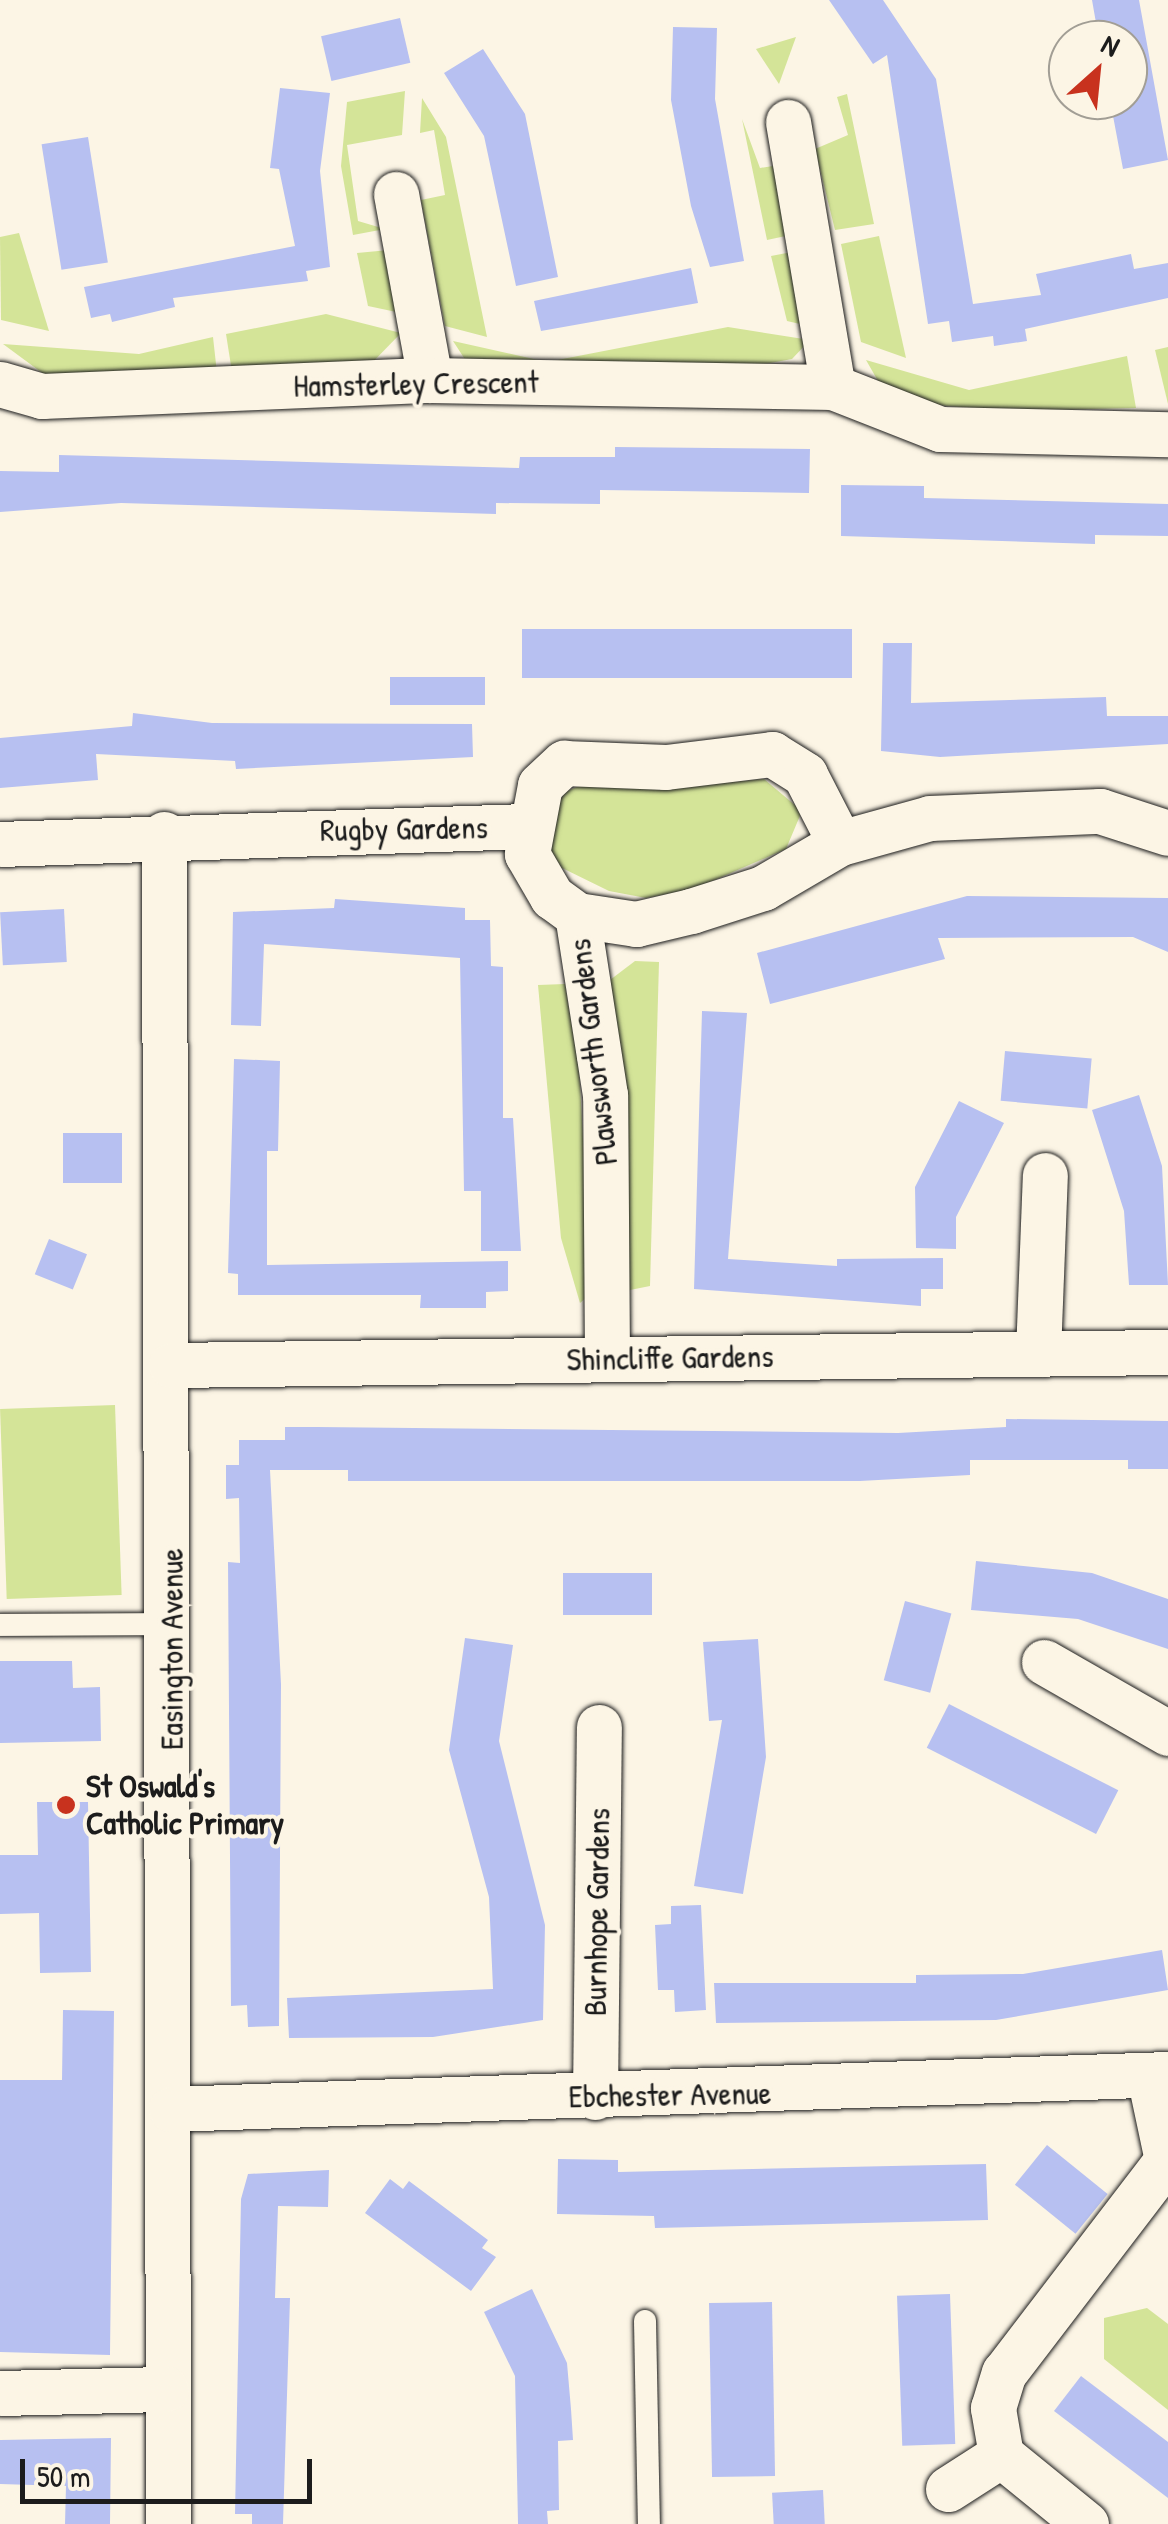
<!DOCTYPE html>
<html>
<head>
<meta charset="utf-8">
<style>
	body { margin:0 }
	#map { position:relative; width:1168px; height:2524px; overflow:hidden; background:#fcf5e5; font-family:"Patrick Hand",sans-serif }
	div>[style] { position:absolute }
	.green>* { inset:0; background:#d4e498; transform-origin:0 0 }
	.building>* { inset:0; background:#b7c0f1; transform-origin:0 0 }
	.roads { filter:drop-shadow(0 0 2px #1c1c1c) drop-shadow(0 0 2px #1c1c1c) }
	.service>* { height:22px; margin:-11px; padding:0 11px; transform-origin:11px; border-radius:11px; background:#fcf5e5 }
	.minor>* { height:45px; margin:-22.5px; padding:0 22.5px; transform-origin:22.5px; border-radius:22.5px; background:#fcf5e5 }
	.dots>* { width:28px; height:28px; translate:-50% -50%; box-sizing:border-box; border:5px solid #fcf5e5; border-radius:50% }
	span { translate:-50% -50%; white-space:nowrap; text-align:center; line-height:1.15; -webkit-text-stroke:8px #fcf5e5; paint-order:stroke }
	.street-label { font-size:32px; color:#1c1c1c }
	.poi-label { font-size:32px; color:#1c1c1c; font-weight:700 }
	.left { translate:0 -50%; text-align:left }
	.north { position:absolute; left:1048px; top:20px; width:100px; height:100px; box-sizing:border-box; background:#fcf5e5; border:2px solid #a29e95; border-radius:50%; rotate:27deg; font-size:28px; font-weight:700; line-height:40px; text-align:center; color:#1c1c1c }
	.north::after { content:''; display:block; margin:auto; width:35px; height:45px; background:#c8321e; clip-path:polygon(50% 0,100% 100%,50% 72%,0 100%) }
	.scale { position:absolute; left:20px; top:2459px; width:292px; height:45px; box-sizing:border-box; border:5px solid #1c1c1c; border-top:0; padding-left:12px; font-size:30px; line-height:35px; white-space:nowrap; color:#1c1c1c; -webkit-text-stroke:8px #fcf5e5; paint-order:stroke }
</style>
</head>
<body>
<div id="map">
	<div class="green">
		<div style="clip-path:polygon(796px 37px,779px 84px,756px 49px)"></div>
		<div style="clip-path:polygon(405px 91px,402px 135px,347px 145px,358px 221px,385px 229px,353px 235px,341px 166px,347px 102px)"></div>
		<div style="clip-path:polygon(847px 94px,874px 224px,835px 230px,815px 149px,848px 135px,837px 97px)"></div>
		<div style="clip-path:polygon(422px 98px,446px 137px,487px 337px,445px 326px,421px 200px,445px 195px,434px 130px,420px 133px)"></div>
		<div style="clip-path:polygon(742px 119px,760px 168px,779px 165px,795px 234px,767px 240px)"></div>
		<div style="clip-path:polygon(19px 233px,49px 331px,1px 320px,0 237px)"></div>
		<div style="clip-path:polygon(879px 236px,906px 358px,861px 342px,841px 244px)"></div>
		<div style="clip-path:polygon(389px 250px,401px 313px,368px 306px,357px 253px)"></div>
		<div style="clip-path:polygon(797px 251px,813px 327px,787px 321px,771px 256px)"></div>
		<div style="clip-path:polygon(326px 314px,401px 333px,366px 369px,232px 372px,226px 334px)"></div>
		<div style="clip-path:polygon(728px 327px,810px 340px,792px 359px,759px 365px,468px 364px,453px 341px,547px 362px)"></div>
		<div style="clip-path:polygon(213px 337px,217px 373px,45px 375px,3px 344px,139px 354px)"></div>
		<div style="clip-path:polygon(1168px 347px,1168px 404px,1155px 350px)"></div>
		<div style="clip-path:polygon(1127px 356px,1136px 408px,1006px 411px,925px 404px,878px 381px,866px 360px,969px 390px)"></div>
		<div style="clip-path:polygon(764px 779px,802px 811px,786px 849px,694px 889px,646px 898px,609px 891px,556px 865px,547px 839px,548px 815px,567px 791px,589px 782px,647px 789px)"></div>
		<div style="clip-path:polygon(635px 961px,659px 962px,650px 1286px,625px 1291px,606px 983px)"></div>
		<div style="clip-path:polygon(565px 984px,579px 1069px,592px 1293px,580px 1303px,561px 1238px,538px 985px)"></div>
		<div style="left:115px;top:1405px;width:190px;height:115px;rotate:88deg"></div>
		<div style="clip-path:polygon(1147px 2308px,1168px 2324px,1168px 2410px,1104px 2359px,1104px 2318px)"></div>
	</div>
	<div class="building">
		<div style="clip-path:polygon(829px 0,883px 0,936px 79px,973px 304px,1041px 295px,1036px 274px,1131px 254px,1134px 269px,1168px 263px,1168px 298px,1025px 329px,1027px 341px,994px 346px,993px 336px,952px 342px,949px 321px,928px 324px,887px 55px,873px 64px)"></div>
		<div style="clip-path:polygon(1092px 0,1139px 0,1168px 160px,1123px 169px,1110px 100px,1128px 100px,1128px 40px,1099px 40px)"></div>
		<div style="left:400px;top:18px;width:46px;height:81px;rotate:77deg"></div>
		<div style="clip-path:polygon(673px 27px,717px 28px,715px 99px,744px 261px,710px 267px,691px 206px,671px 100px)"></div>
		<div style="clip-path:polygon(483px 49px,525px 114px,558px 277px,516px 286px,484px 136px,444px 73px)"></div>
		<div style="clip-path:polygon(280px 88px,330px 93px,320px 171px,330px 267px,306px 271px,308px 281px,173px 298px,175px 307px,112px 322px,110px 314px,91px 318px,84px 287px,295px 246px,279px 169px,270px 168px)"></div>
		<div style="left:88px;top:137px;width:127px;height:47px;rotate:81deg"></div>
		<div style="clip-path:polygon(691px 268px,698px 303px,541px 331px,534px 301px)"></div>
		<div style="clip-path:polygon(615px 447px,810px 449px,809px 493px,600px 490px,600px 504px,496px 503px,496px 514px,121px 503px,0 512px,0 471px,59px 472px,59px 455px,519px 468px,520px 457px,615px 457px)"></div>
		<div style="clip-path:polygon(841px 485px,924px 486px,924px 498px,1168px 504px,1168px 536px,1095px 535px,1095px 544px,841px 536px)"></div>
		<div style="left:522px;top:629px;width:330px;height:49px"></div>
		<div style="clip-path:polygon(883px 643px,912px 643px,911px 703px,1106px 697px,1107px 716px,1168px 716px,1168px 744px,940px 757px,881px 751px)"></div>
		<div style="left:390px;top:677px;width:95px;height:28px"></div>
		<div style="clip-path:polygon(133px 713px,212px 723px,472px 724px,473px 757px,236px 769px,235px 761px,96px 754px,98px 780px,0 788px,0 738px,132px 726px)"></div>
		<div style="clip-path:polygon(967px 896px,1168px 898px,1168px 952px,1133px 937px,938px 938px,945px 959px,770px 1004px,757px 953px)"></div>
		<div style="clip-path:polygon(335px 899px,465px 908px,465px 920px,490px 920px,491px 966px,503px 967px,503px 1118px,513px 1118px,521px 1251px,481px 1251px,481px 1191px,464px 1191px,460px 958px,264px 944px,261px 1026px,231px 1025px,233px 912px,334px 908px)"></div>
		<div style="left:64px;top:909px;width:53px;height:64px;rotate:87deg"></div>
		<div style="clip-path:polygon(702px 1011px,747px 1013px,728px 1259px,837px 1266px,837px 1259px,943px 1258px,943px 1289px,921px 1289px,921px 1306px,694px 1289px)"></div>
		<div style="left:1005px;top:1051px;width:87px;height:50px;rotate:5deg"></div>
		<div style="clip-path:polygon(234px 1059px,280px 1061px,278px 1151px,267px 1151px,267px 1265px,508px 1261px,508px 1291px,486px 1292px,486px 1308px,420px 1308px,421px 1295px,238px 1295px,238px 1274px,228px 1273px)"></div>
		<div style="clip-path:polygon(1139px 1095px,1162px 1166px,1168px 1285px,1129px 1285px,1124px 1211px,1092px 1110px)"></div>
		<div style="clip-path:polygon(959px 1101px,1004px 1123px,956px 1217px,956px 1249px,916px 1248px,915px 1187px)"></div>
		<div style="left:63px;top:1133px;width:59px;height:50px"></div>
		<div style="left:49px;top:1239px;width:41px;height:38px;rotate:22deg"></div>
		<div style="clip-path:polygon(1006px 1419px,1168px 1421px,1168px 1469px,1128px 1469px,1128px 1460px,970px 1460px,970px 1475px,860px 1481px,348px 1481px,348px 1470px,270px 1470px,281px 1684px,279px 2026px,248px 2027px,247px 2005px,231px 2006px,228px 1562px,240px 1563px,239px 1498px,226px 1499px,226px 1465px,239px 1465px,239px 1440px,285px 1440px,285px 1427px,317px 1427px,898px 1433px,1006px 1427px)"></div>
		<div style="clip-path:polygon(976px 1561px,1092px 1573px,1168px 1599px,1168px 1649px,1078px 1619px,971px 1610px)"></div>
		<div style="left:563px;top:1573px;width:89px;height:42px"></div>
		<div style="left:905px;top:1601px;width:48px;height:82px;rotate:15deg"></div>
		<div style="clip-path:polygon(465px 1638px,513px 1645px,499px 1741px,545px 1925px,543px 2020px,433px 2037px,289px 2038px,287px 1998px,493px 1989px,489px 1897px,449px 1750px)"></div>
		<div style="clip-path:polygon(758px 1639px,766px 1757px,743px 1894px,694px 1886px,722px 1720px,709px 1721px,703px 1642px)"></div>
		<div style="clip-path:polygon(0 1661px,72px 1661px,73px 1688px,100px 1687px,101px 1741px,0 1743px)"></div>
		<div style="left:949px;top:1704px;width:190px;height:49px;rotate:27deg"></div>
		<div style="clip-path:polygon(37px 1802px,88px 1802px,91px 1972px,40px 1973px,39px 1913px,0 1914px,0 1855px,38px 1855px)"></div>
		<div style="clip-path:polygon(701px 1905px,706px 2010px,675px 2012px,674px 1990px,658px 1990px,655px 1925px,671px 1924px,671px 1906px)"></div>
		<div style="clip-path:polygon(1162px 1950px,1168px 1990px,996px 2020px,716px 2023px,714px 1983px,916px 1983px,916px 1975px,1023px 1974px)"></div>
		<div style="clip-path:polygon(63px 2010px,114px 2011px,110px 2355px,0 2352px,0 2080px,62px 2080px)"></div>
		<div style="left:1047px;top:2145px;width:78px;height:51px;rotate:39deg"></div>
		<div style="clip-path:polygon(558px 2159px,618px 2160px,618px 2172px,986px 2164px,988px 2220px,655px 2228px,654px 2216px,557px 2214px)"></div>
		<div style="clip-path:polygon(329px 2170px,328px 2207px,278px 2206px,275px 2298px,290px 2298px,283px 2524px,252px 2524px,252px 2514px,235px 2514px,241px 2199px,248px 2174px)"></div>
		<div style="clip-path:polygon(390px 2179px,403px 2189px,409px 2181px,488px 2240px,482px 2248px,496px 2257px,471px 2291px,365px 2213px)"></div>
		<div style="clip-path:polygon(532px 2289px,567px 2363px,571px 2409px,573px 2440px,558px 2441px,559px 2510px,547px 2511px,548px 2524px,518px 2524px,515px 2376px,484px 2312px)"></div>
		<div style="left:950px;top:2294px;width:150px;height:53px;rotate:88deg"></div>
		<div style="left:772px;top:2302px;width:174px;height:63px;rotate:89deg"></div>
		<div style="clip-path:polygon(1081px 2376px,1168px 2442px,1168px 2498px,1054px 2411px)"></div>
		<div style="clip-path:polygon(111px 2438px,110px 2524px,65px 2524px,66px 2486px,0 2484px,0 2440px)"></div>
		<div style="left:823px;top:2490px;width:34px;height:51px;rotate:87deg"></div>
	</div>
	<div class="roads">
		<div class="service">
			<div style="left:0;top:1625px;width:171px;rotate:-0.3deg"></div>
			<div style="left:645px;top:2321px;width:203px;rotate:88.9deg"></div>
		</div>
		<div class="minor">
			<div style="left:788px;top:122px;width:269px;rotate:80.4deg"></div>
			<div style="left:396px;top:194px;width:189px;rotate:79.6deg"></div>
			<div style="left:0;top:384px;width:44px;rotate:15.9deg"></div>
			<div style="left:42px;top:396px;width:388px;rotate:-2.4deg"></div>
			<div style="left:430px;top:380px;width:403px;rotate:1deg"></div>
			<div style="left:833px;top:387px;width:115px;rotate:21.4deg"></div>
			<div style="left:940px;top:429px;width:228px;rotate:1.3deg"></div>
			<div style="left:164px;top:834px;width:1690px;rotate:89.86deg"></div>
			<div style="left:0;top:844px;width:526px;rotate:-1.96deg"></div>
			<div style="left:577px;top:915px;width:60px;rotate:8.7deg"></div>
			<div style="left:636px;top:924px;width:57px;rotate:-13.3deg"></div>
			<div style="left:691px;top:911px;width:76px;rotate:-17.7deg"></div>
			<div style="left:763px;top:888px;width:89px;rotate:-30.3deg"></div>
			<div style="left:840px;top:843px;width:93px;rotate:-15.5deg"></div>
			<div style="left:930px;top:818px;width:170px;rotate:-2.4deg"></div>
			<div style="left:1100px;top:811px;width:71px;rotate:17.9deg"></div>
			<div style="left:1038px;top:1354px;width:179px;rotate:-87.8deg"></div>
			<div style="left:607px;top:1359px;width:264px;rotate:-90.4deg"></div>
			<div style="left:605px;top:1095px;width:182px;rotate:-98.8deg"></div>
			<div style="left:577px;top:915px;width:31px;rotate:-144deg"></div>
			<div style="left:552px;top:897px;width:50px;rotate:-120.2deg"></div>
			<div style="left:527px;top:854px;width:70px;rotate:-79.3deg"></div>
			<div style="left:540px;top:785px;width:33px;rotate:-43deg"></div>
			<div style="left:564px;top:763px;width:102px;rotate:2.2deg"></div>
			<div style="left:666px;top:767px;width:107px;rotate:-7deg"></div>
			<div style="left:772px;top:754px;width:39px;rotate:32deg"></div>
			<div style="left:805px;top:775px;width:76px;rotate:62.8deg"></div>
			<div style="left:171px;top:1365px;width:997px;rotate:-0.75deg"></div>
			<div style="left:1044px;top:1662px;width:143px;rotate:29.8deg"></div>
			<div style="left:595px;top:2097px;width:370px;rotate:-89.4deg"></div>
			<div style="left:171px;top:2109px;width:998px;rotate:-2.01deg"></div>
			<div style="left:0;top:2393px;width:166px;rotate:-1.4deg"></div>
			<div style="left:948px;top:2489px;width:63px;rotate:-32.7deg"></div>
			<div style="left:1086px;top:2524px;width:109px;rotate:-140.9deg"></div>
			<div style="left:1001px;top:2455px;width:48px;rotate:-99.7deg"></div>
			<div style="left:993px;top:2408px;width:37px;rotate:-73deg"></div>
			<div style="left:1004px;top:2373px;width:268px;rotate:-52.6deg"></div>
			<div style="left:1167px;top:2160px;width:82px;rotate:-102deg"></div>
		</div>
	</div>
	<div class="dots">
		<div style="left:66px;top:1805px;background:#c8321e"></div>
	</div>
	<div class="street-label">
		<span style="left:416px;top:384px;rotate:-1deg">Hamsterley Crescent</span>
		<span style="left:404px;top:829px;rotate:-1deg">Rugby Gardens</span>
		<span style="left:593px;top:1052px;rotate:-97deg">Plawsworth Gardens</span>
		<span style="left:670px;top:1358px;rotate:-1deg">Shincliffe Gardens</span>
		<span style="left:172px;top:1649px;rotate:-90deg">Easington Avenue</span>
		<span style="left:597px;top:1912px;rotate:-89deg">Burnhope Gardens</span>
		<span style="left:670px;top:2095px;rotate:-1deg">Ebchester Avenue</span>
	</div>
	<div class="poi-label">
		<span class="left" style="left:86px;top:1805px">St Oswald's<br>Catholic Primary</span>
	</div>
	<div class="north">N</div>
	<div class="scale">50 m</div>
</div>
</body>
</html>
